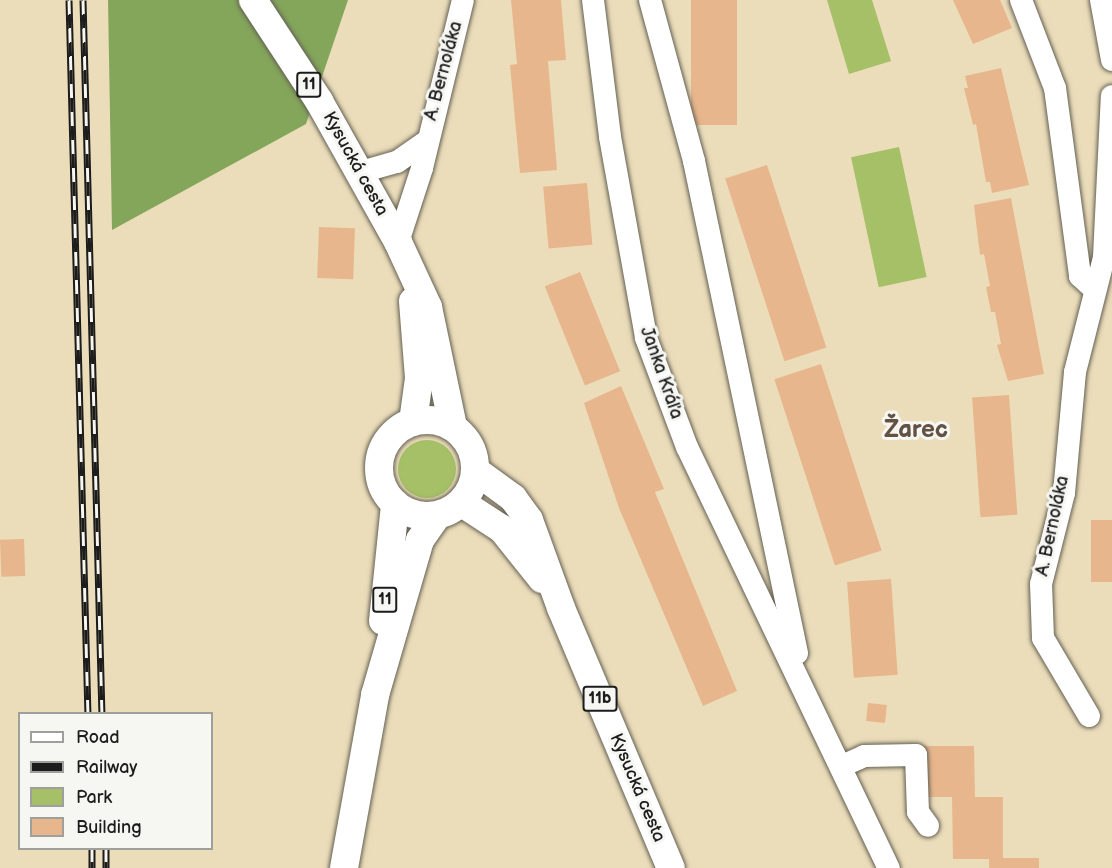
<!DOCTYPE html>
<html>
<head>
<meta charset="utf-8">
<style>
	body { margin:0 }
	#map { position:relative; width:1112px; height:868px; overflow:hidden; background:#ebddba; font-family:"Balsamiq Sans",sans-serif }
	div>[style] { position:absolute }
	.green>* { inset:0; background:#a5c066; transform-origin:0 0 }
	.round { border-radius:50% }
	.forest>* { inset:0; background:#84a65b }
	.building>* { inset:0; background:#e8b68c; transform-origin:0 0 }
	.roads { filter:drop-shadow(0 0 2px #646053) drop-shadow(0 0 2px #646053) }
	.minor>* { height:22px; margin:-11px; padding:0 11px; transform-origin:11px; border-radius:11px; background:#fff }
	.major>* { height:28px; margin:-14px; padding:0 14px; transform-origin:14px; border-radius:14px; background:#fff }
	.major>.ring { margin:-14px; padding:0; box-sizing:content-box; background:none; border:28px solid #fff; border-radius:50% }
	.rail>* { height:7px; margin-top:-3.5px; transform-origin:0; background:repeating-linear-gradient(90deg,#f6f6f2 0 14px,#1c1c1c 0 28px); box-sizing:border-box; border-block:2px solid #1c1c1c }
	span { translate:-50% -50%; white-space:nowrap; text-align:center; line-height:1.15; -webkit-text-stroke:6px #f6f6f2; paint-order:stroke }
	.shield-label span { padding:2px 4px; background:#f6f6f2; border:2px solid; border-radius:4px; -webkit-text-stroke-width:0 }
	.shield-label { font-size:16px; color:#1c1c1c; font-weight:700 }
	.street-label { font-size:18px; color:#1c1c1c }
	.district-label { font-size:24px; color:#635243; font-weight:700 }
	.legend { position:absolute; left:18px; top:712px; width:195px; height:138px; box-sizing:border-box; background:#f6f6f2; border:2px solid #9f9f9c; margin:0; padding:8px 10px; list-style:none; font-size:18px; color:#1c1c1c }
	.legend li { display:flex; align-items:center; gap:12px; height:30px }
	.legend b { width:30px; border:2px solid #9f9f9c }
</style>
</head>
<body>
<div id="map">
	<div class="green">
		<div style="clip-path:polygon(827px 0,872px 0,891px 61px,849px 74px)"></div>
		<div style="left:899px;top:147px;width:133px;height:49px;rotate:78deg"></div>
		<div class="round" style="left:398px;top:440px;width:58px;height:58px"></div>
	</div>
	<div class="forest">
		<div style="clip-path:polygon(108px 0,348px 0,306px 124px,112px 230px)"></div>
	</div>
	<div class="building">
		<div style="clip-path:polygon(511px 0,561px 0,566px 60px,548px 61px,557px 170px,520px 173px,510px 65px,517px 64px)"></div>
		<div style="left:691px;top:0;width:46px;height:125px"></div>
		<div style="clip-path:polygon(953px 0,1000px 0,1012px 28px,973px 44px)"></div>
		<div style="clip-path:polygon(1001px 68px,1029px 185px,992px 193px,990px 182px,986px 182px,976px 124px,973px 125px,964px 88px,968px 88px,965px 76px)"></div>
		<div style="left:767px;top:165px;width:192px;height:44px;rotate:72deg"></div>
		<div style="left:587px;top:183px;width:62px;height:44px;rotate:85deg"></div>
		<div style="clip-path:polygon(1011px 198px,1044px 374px,1008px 381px,997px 345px,1001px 344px,995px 312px,991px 312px,986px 287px,990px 286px,984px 254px,980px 255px,974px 205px)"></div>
		<div style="left:319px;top:227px;width:36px;height:51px;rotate:2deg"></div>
		<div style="left:580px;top:272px;width:107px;height:38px;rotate:68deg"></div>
		<div style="left:821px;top:364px;width:196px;height:49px;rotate:72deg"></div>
		<div style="clip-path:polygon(621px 386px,664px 489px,655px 492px,737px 691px,703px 706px,619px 508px,584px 403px)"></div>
		<div style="left:1009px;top:395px;width:120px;height:37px;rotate:86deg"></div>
		<div style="left:1091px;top:520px;width:21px;height:62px"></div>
		<div style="left:24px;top:539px;width:37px;height:24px;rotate:88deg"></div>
		<div style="left:891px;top:579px;width:96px;height:44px;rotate:86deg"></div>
		<div style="left:868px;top:703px;width:19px;height:18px;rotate:6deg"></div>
		<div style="clip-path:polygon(924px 746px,974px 746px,975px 797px,1003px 797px,1003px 858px,1039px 858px,1039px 868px,989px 868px,989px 859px,953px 859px,952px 797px,924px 797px)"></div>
	</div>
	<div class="roads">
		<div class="minor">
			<div style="left:593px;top:0;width:138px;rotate:82.9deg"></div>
			<div style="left:610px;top:137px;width:204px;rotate:79.8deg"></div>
			<div style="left:646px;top:338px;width:116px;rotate:69.4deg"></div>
			<div style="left:687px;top:447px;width:467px;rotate:64.4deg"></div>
			<div style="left:650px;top:0;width:167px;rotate:74.7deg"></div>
			<div style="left:694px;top:161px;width:503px;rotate:78.18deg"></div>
			<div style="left:1021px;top:0;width:94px;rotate:68.9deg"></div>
			<div style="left:1055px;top:88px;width:190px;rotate:82.4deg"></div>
			<div style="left:1080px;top:276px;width:19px;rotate:43deg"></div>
			<div style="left:1101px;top:0;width:61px;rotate:79.6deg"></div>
			<div style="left:361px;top:172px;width:37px;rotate:-16deg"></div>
			<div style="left:397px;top:162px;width:35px;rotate:-35deg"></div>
			<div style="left:398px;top:242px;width:78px;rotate:-72deg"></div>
			<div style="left:422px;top:168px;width:173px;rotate:-76.3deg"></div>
			<div style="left:1089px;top:716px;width:91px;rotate:-120.5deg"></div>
			<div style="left:1043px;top:638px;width:54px;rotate:-92.1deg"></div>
			<div style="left:1041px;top:584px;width:94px;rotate:-75.8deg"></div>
			<div style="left:1064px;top:493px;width:121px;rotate:-84.8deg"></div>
			<div style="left:1075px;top:372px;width:119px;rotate:-75.8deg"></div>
			<div style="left:1104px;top:257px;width:161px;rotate:-87.2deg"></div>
			<div style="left:842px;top:766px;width:24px;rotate:-24deg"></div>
			<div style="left:864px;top:756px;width:52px;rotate:-1.1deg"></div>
			<div style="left:916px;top:755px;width:57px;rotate:88deg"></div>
			<div style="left:918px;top:812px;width:17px;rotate:54deg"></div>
		</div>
		<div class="major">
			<div style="left:253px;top:0;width:121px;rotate:56.8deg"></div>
			<div style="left:319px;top:101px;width:162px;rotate:60.7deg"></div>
			<div style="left:398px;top:242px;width:72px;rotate:65.2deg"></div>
			<div style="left:428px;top:307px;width:123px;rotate:78.2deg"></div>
			<div class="ring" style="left:379px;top:420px;width:68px;height:68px"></div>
			<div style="left:413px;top:422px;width:44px;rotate:-82.2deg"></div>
			<div style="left:419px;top:378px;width:77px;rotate:-94.5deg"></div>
			<div style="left:476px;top:471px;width:46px;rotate:36.1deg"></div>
			<div style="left:513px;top:498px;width:27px;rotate:54deg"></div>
			<div style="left:529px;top:520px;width:94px;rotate:70deg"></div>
			<div style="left:561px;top:608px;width:282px;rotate:67.1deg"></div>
			<div style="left:462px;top:503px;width:48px;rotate:33deg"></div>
			<div style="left:502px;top:529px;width:64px;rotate:51.3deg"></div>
			<div style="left:383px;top:621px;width:118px;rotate:-84.1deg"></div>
			<div style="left:344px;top:868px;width:176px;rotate:-79.8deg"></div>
			<div style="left:375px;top:695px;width:161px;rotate:-73.8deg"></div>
			<div style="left:420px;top:540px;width:29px;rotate:-55deg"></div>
		</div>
	</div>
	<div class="rail">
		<div style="left:69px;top:0;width:714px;rotate:88.48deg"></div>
		<div style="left:83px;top:0;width:714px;rotate:88.48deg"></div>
		<div style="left:92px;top:848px;width:20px;rotate:90deg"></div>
		<div style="left:106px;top:848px;width:20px;rotate:90deg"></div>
	</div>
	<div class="shield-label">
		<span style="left:309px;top:85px">11</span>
		<span style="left:385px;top:600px">11</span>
		<span style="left:600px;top:699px">11b</span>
	</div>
	<div class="street-label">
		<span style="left:444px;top:71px;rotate:-75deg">A. Bernoláka</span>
		<span style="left:355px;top:164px;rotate:61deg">Kysucká cesta</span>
		<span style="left:661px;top:373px;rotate:71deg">Janka Kráľa</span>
		<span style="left:1053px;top:526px;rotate:-78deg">A. Bernoláka</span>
		<span style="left:637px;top:788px;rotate:67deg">Kysucká cesta</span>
	</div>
	<div class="district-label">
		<span style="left:916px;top:430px">Žarec</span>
	</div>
	<ul class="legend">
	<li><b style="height:8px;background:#fff"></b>Road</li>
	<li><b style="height:8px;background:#1c1c1c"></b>Railway</li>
	<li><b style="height:16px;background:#a5c066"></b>Park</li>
	<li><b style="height:16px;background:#e8b68c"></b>Building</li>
	</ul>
</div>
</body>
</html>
